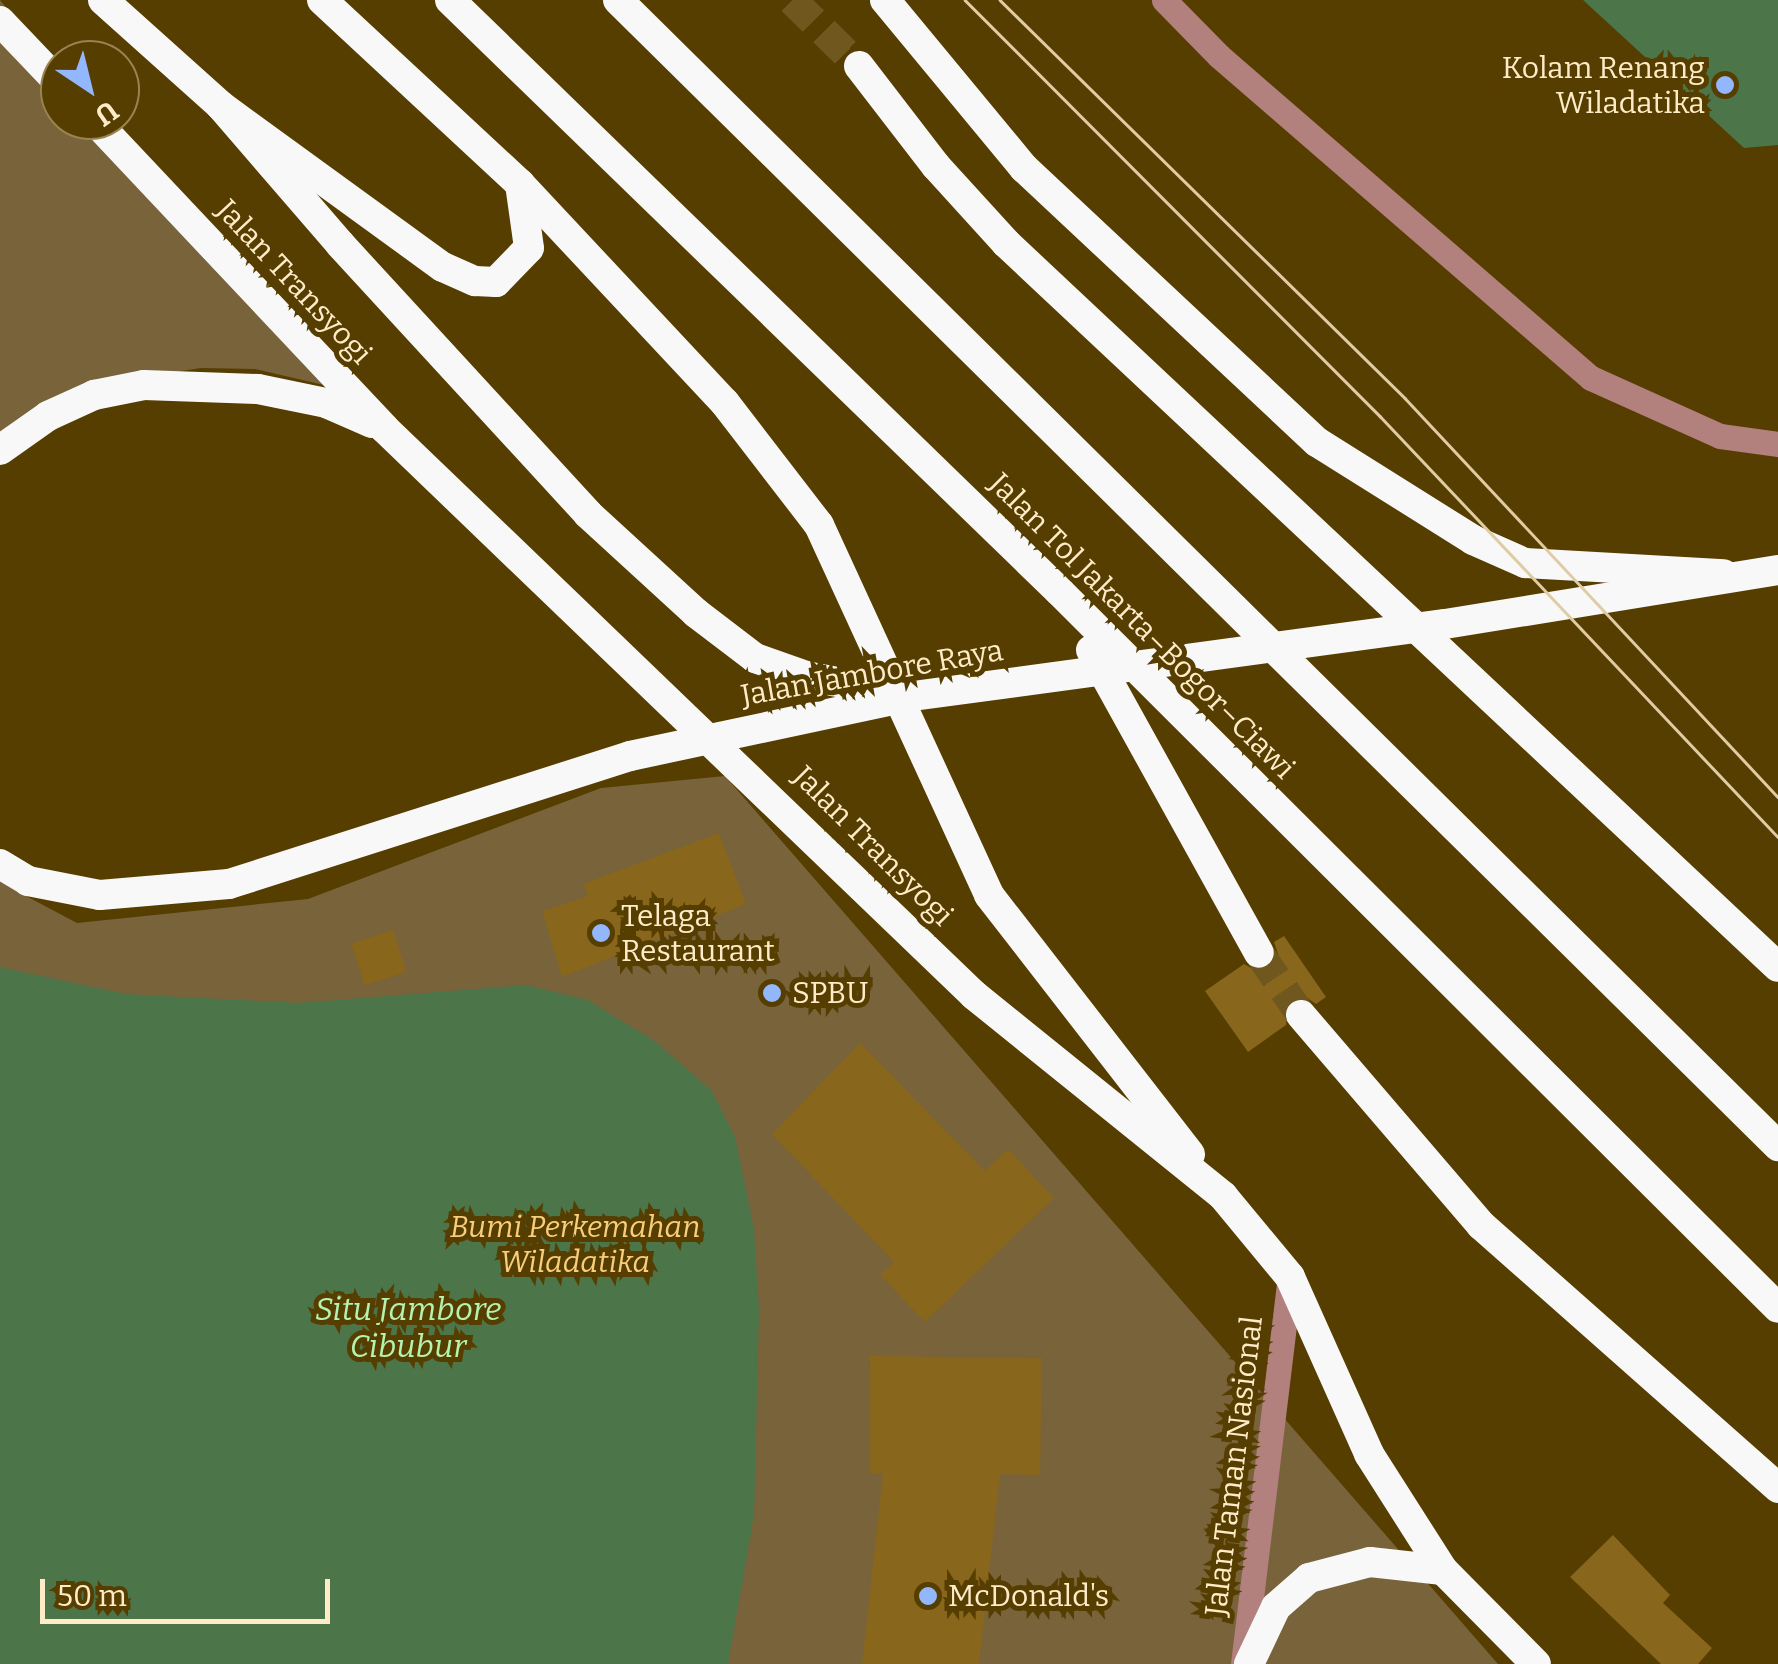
<!DOCTYPE html>
<html>
<head>
<meta charset="utf-8">
<style>
	body { margin:0 }
	#map { position:relative; width:1778px; height:1664px; overflow:hidden; background:#563d00; font-family:Bitter,serif }
	div>[style] { position:absolute }
	.green>* { inset:0; background:#78633b }
	.water>* { inset:0; background:#4c754a }
	.building>* { inset:0; background:#88661b; transform-origin:0 0 }
	.highway-tunnel>* { height:30px; margin-top:-15px; transform-origin:0; background:repeating-linear-gradient(90deg,#6f571e 0 30px,transparent 0 45px) }
	.minor>* { height:25px; margin:-12.5px; padding:0 12.5px; transform-origin:12.5px; border-radius:12.5px; background:#b2807d }
	.highway>* { height:30px; margin:-15px; padding:0 15px; transform-origin:15px; border-radius:15px; background:#f8f8f8 }
	.tram>* { height:2.5px; margin:-1.25px; padding:0 1.25px; transform-origin:1.25px; border-radius:1.25px; background:#dfcca4 }
	.highway-bridge>* { height:30px; margin:-15px; padding:0 15px; transform-origin:15px; border-radius:15px; background:#f8f8f8 }
	.dots>* { width:28px; height:28px; translate:-50% -50%; box-sizing:border-box; border:5px solid #563d00; border-radius:50% }
	span { translate:-50% -50%; white-space:nowrap; text-align:center; line-height:1.15; -webkit-text-stroke:10px #563d00; paint-order:stroke }
	.poi-label { font-size:30px; color:#feecc9 }
	.right { translate:-100% -50%; text-align:right }
	.left { translate:0 -50%; text-align:left }
	.street-label { font-size:30px; color:#feecc9 }
	.park-label { font-size:30px; color:#f7ce7d; font-style:italic }
	.water-label { font-size:32px; color:#b3f2af; font-style:italic }
	.north { position:absolute; left:40px; top:40px; width:100px; height:100px; box-sizing:border-box; background:#563d00; border:2px solid #998350; border-radius:50%; rotate:145deg; font-size:28px; font-weight:700; line-height:40px; text-align:center; color:#feecc9 }
	.north::after { content:''; display:block; margin:auto; width:35px; height:45px; background:#93b7fd; clip-path:polygon(50% 0,100% 100%,50% 72%,0 100%) }
	.scale { position:absolute; left:40px; top:1579px; width:290px; height:45px; box-sizing:border-box; border:5px solid #feecc9; border-top:0; padding-left:12px; font-size:30px; line-height:35px; white-space:nowrap; color:#feecc9; -webkit-text-stroke:8px #563d00; paint-order:stroke }
</style>
</head>
<body>
<div id="map">
	<div class="green">
		<div style="clip-path:polygon(0 0,60px 76px,60px 120px,95px 120px,350px 391px,255px 369px,201px 368px,109px 382px,0 436px)"></div>
		<div style="clip-path:polygon(725px 776px,1498px 1664px,0 1664px,0 871px,28px 897px,77px 923px,308px 899px,601px 788px)"></div>
	</div>
	<div class="water">
		<div style="clip-path:polygon(1583px 0,1778px 0,1778px 145px,1744px 148px)"></div>
		<div style="clip-path:polygon(0 967px,125px 994px,299px 1003px,526px 985px,588px 1000px,656px 1042px,712px 1091px,735px 1137px,754px 1229px,759px 1311px,754px 1515px,728px 1664px,0 1664px)"></div>
	</div>
	<div class="building">
		<div style="clip-path:polygon(719px 833px,746px 904px,562px 977px,542px 911px,588px 896px,583px 884px)"></div>
		<div style="left:393px;top:930px;width:44px;height:44px;rotate:72deg"></div>
		<div style="clip-path:polygon(1284px 936px,1326px 997px,1316px 1004px,1306px 997px,1290px 1000px,1286px 1025px,1248px 1052px,1205px 991px,1244px 964px,1258px 972px,1269px 969px,1278px 954px,1274px 942px)"></div>
		<div style="clip-path:polygon(860px 1043px,985px 1171px,1008px 1149px,1054px 1198px,925px 1322px,880px 1275px,894px 1262px,772px 1134px)"></div>
		<div style="clip-path:polygon(870px 1356px,1042px 1358px,1040px 1475px,1000px 1474px,979px 1664px,862px 1664px,883px 1473px,869px 1473px)"></div>
		<div style="clip-path:polygon(1613px 1535px,1670px 1595px,1663px 1603px,1712px 1648px,1698px 1664px,1661px 1664px,1570px 1577px)"></div>
	</div>
	<div class="highway-tunnel">
		<div style="left:792px;top:0;width:94px;rotate:44.6deg"></div>
		<div style="left:1259px;top:953px;width:75px;rotate:55.9deg"></div>
	</div>
	<div class="minor">
		<div style="left:1164px;top:0;width:78px;rotate:45.5deg"></div>
		<div style="left:1219px;top:56px;width:492px;rotate:40.9deg"></div>
		<div style="left:1591px;top:378px;width:141px;rotate:24.2deg"></div>
		<div style="left:1720px;top:436px;width:59px;rotate:7.9deg"></div>
		<div style="left:1243px;top:1664px;width:390px;rotate:-83.1deg"></div>
	</div>
	<div class="highway">
		<div style="left:103px;top:0;width:159px;rotate:41.9deg"></div>
		<div style="left:221px;top:106px;width:182px;rotate:49.2deg"></div>
		<div style="left:322px;top:0;width:270px;rotate:42.9deg"></div>
		<div style="left:520px;top:184px;width:300px;rotate:46.9deg"></div>
		<div style="left:725px;top:403px;width:154px;rotate:52.4deg"></div>
		<div style="left:819px;top:525px;width:407px;rotate:65.3deg"></div>
		<div style="left:989px;top:895px;width:328px;rotate:52.2deg"></div>
		<div style="left:450px;top:0;width:849px;rotate:44.14deg"></div>
		<div style="left:1059px;top:591px;width:1015px;rotate:44.92deg"></div>
		<div style="left:618px;top:0;width:1631px;rotate:44.65deg"></div>
		<div style="left:885px;top:0;width:218px;rotate:50.4deg"></div>
		<div style="left:1024px;top:168px;width:401px;rotate:43.1deg"></div>
		<div style="left:1317px;top:442px;width:184px;rotate:32.1deg"></div>
		<div style="left:1473px;top:540px;width:57px;rotate:23.9deg"></div>
		<div style="left:1525px;top:563px;width:199px;rotate:3.2deg"></div>
		<div style="left:0;top:21px;width:87px;rotate:46.4deg"></div>
		<div style="left:859px;top:66px;width:126px;rotate:52.4deg"></div>
		<div style="left:936px;top:166px;width:104px;rotate:47.7deg"></div>
		<div style="left:1006px;top:243px;width:1058px;rotate:43.16deg"></div>
		<div style="left:221px;top:106px;width:274px;rotate:36deg"></div>
		<div style="left:443px;top:267px;width:35px;rotate:24deg"></div>
		<div style="left:475px;top:281px;width:21px;rotate:3deg"></div>
		<div style="left:496px;top:282px;width:47px;rotate:-45.9deg"></div>
		<div style="left:529px;top:248px;width:65px;rotate:-98deg"></div>
		<div style="left:94px;top:120px;width:423px;rotate:46.7deg"></div>
		<div style="left:384px;top:428px;width:818px;rotate:43.86deg"></div>
		<div style="left:974px;top:995px;width:320px;rotate:38.9deg"></div>
		<div style="left:1223px;top:1196px;width:105px;rotate:50.4deg"></div>
		<div style="left:1290px;top:1277px;width:194px;rotate:65.9deg"></div>
		<div style="left:1369px;top:1454px;width:138px;rotate:57.5deg"></div>
		<div style="left:1443px;top:1570px;width:132px;rotate:45.3deg"></div>
		<div style="left:0;top:450px;width:59px;rotate:-35.3deg"></div>
		<div style="left:48px;top:416px;width:51px;rotate:-24.5deg"></div>
		<div style="left:94px;top:395px;width:51px;rotate:-11.3deg"></div>
		<div style="left:144px;top:385px;width:114px;rotate:2deg"></div>
		<div style="left:258px;top:389px;width:69px;rotate:11.6deg"></div>
		<div style="left:326px;top:403px;width:50px;rotate:23.5deg"></div>
		<div style="left:1445px;top:624px;width:337px;rotate:-9.2deg"></div>
		<div style="left:1091px;top:650px;width:346px;rotate:61deg"></div>
		<div style="left:0;top:864px;width:33px;rotate:31deg"></div>
		<div style="left:28px;top:881px;width:73px;rotate:11deg"></div>
		<div style="left:100px;top:895px;width:129px;rotate:-4.9deg"></div>
		<div style="left:229px;top:884px;width:421px;rotate:-17.7deg"></div>
		<div style="left:1301px;top:1015px;width:277px;rotate:49.4deg"></div>
		<div style="left:1481px;top:1225px;width:397px;rotate:41.5deg"></div>
		<div style="left:1249px;top:1664px;width:63px;rotate:-64.7deg"></div>
		<div style="left:1276px;top:1607px;width:44px;rotate:-41.3deg"></div>
		<div style="left:1309px;top:1578px;width:63px;rotate:-14.7deg"></div>
		<div style="left:1370px;top:1562px;width:73px;rotate:6.3deg"></div>
	</div>
	<div class="tram">
		<div style="left:965px;top:0;width:588px;rotate:45.07deg"></div>
		<div style="left:1380px;top:416px;width:579px;rotate:46.61deg"></div>
		<div style="left:1000px;top:0;width:568px;rotate:44.5deg"></div>
		<div style="left:1405px;top:398px;width:546px;rotate:46.93deg"></div>
	</div>
	<div class="highway-bridge">
		<div style="left:340px;top:244px;width:367px;rotate:47.4deg"></div>
		<div style="left:588px;top:514px;width:147px;rotate:42.5deg"></div>
		<div style="left:696px;top:613px;width:74px;rotate:37.3deg"></div>
		<div style="left:755px;top:658px;width:54px;rotate:19.4deg"></div>
		<div style="left:806px;top:676px;width:96px;rotate:10.8deg"></div>
		<div style="left:630px;top:756px;width:289px;rotate:-12deg"></div>
		<div style="left:913px;top:696px;width:537px;rotate:-7.71deg"></div>
	</div>
	<div class="dots">
		<div style="left:1725px;top:85px;background:#93b7fd"></div>
		<div style="left:601px;top:933px;background:#93b7fd"></div>
		<div style="left:772px;top:993px;background:#93b7fd"></div>
		<div style="left:928px;top:1596px;background:#93b7fd"></div>
	</div>
	<div class="poi-label">
		<span class="right" style="left:1705px;top:85px">Kolam Renang<br>Wiladatika</span>
		<span class="left" style="left:621px;top:933px">Telaga<br>Restaurant</span>
		<span class="left" style="left:792px;top:993px">SPBU</span>
		<span class="left" style="left:948px;top:1596px">McDonald's</span>
	</div>
	<div class="street-label">
		<span style="left:294px;top:282px;rotate:47deg">Jalan Transyogi</span>
		<span style="left:1142px;top:626px;rotate:45deg">Jalan Tol Jakarta–Bogor–Ciawi</span>
		<span style="left:872px;top:673px;rotate:-10deg">Jalan Jambore Raya</span>
		<span style="left:873px;top:846px;rotate:45deg">Jalan Transyogi</span>
		<span style="left:1234px;top:1466px;rotate:-83deg">Jalan Taman Nasional</span>
	</div>
	<div class="park-label">
		<span style="left:575px;top:1244px">Bumi Perkemahan<br>Wiladatika</span>
	</div>
	<div class="water-label">
		<span style="left:408px;top:1328px">Situ Jambore<br>Cibubur</span>
	</div>
	<div class="north">U</div>
	<div class="scale">50 m</div>
</div>
</body>
</html>
